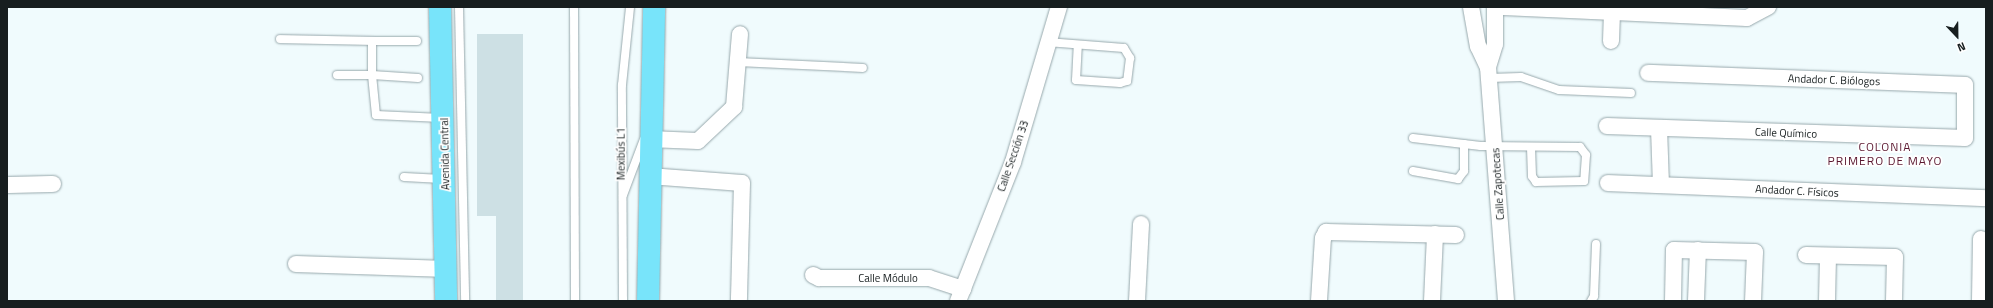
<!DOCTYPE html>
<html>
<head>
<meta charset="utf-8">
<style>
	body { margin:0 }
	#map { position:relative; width:1993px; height:308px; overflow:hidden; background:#f0fbfd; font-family:"Titillium Web",sans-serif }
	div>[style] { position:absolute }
	.building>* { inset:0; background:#cde0e4 }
	.roads { filter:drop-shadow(0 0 1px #97a8ac) drop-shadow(0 0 1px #97a8ac) }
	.service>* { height:8px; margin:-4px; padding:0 4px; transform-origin:4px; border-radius:4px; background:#fff }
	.minor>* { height:16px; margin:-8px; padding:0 8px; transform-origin:8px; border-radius:8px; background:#fff }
	.trunk>* { height:22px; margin:-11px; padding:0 11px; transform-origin:11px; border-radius:11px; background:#78e4fa }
	span { translate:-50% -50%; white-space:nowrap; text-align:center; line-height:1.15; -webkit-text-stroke:3.5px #fff; paint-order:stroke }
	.street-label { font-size:11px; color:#171e1f }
	.neighbourhood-label { font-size:12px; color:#5a172f; letter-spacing:1px }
	.frame { position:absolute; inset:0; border:8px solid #171e1f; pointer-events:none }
	.north { position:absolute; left:1937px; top:16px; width:40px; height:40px; -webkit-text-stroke:3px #fff; paint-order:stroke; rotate:158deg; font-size:11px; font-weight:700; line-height:16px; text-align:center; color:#171e1f }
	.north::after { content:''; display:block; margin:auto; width:14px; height:18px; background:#171e1f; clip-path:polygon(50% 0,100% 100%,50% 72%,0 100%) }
</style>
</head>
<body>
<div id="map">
	<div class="building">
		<div style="clip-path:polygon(477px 34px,523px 34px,523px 301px,496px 301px,496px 216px,477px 216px)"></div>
	</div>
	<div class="roads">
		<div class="service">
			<div style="left:459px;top:7px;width:294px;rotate:88.8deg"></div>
			<div style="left:574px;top:7px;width:294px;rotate:89.8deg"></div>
			<div style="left:280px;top:39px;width:92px;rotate:1.2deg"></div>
			<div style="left:1047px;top:42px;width:77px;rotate:4.5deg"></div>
			<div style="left:1124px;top:48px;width:12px;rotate:59deg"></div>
			<div style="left:1130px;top:58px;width:23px;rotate:97deg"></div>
			<div style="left:1127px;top:81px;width:7px;rotate:164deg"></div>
			<div style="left:1120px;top:83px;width:44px;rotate:-176.1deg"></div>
			<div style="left:1076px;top:80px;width:34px;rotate:-87deg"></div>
			<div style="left:738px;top:62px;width:125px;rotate:2.7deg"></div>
			<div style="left:337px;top:75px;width:35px"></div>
			<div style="left:372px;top:75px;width:34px;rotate:-90deg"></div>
			<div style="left:372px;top:41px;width:45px"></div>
			<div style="left:418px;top:78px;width:46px;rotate:-176.3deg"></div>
			<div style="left:372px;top:75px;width:40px;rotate:84.3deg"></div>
			<div style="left:376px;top:115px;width:65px;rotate:2.6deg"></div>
			<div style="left:1489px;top:78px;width:32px;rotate:-2deg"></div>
			<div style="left:1521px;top:77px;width:40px;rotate:18.9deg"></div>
			<div style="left:1559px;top:90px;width:72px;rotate:2.4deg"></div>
			<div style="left:1413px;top:138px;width:68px;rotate:6.7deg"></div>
			<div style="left:1481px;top:146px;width:99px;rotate:0.6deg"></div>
			<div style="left:1580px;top:147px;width:10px;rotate:53deg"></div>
			<div style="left:1586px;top:155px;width:26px;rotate:94deg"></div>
			<div style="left:1584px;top:181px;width:48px;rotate:178.8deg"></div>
			<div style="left:1536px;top:182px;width:7px;rotate:-124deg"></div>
			<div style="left:1532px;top:176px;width:29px;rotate:-92deg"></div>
			<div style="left:1413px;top:171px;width:46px;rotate:10.1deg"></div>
			<div style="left:1458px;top:179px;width:10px;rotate:-53deg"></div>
			<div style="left:1464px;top:171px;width:27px;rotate:-90deg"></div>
			<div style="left:404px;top:177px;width:38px;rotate:3deg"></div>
			<div style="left:623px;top:195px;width:60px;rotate:-69.4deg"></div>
			<div style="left:623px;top:301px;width:216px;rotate:-90.3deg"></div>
			<div style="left:622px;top:85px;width:78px;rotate:-84.1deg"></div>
			<div style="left:1591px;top:301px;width:6px;rotate:-59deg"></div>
			<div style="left:1594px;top:296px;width:52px;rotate:-87.8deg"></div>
		</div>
		<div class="minor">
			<div style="left:1471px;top:7px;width:40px;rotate:80deg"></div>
			<div style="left:1478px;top:46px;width:23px;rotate:65deg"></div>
			<div style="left:1488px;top:67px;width:235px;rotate:85.6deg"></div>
			<div style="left:1503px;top:7px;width:244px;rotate:2.6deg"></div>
			<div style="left:1747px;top:18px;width:24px;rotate:-28deg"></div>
			<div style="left:1611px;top:41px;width:34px;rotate:-88deg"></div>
			<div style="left:1488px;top:67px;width:24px;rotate:-73deg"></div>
			<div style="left:1495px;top:44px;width:37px;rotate:-90deg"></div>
			<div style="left:1607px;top:126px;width:358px;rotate:1.9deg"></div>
			<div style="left:1965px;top:138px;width:53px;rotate:-90deg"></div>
			<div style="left:1965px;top:85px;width:317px;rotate:-177.8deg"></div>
			<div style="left:1659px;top:128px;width:56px;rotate:88deg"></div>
			<div style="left:649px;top:139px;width:49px;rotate:2.3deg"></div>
			<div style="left:698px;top:141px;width:50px;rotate:-43.4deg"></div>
			<div style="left:734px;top:107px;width:73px;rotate:-85.3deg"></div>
			<div style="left:649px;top:176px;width:93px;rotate:4.3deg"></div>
			<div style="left:742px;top:183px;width:118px;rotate:91.5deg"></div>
			<div style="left:1608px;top:183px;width:378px;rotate:2.3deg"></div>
			<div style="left:7px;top:185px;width:46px;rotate:-1.2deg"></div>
			<div style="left:1806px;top:255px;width:89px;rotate:1.3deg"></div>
			<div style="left:1895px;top:257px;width:44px;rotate:91.3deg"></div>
			<div style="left:296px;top:264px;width:151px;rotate:1.9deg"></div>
			<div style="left:813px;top:275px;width:7px;rotate:27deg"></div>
			<div style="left:819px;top:278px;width:110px"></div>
			<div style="left:929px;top:278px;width:36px;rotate:18deg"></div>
			<div style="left:958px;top:301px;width:149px;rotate:-68.4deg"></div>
			<div style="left:1013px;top:162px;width:162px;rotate:-73.5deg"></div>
			<div style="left:1137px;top:301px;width:77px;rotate:-87deg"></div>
			<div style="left:1319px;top:301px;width:63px;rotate:-86.4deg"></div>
			<div style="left:1323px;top:238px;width:7px;rotate:-63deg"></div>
			<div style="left:1326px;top:232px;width:130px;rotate:1.3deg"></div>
			<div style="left:1432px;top:301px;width:67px;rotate:-87.4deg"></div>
			<div style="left:1673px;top:301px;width:51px;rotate:-88.9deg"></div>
			<div style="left:1674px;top:250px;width:81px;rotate:1.4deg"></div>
			<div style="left:1755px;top:252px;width:49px;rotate:92.3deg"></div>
			<div style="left:1696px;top:301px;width:51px;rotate:-87.8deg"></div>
			<div style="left:1827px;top:301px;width:45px;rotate:-88.7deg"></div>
			<div style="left:1980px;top:301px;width:62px;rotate:-89.1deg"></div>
		</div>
		<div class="trunk">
			<div style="left:440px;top:7px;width:294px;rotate:88.8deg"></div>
			<div style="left:648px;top:301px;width:294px;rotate:-88.8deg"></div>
		</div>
	</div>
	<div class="street-label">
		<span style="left:1834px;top:80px;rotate:2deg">Andador C. Biólogos</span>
		<span style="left:1786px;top:133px;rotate:2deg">Calle Químico</span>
		<span style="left:445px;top:154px;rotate:-91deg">Avenida Central</span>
		<span style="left:621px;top:154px;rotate:-90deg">Mexibús L1</span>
		<span style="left:1013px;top:156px;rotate:-71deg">Calle Sección 33</span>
		<span style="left:1498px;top:184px;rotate:-94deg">Calle Zapotecas</span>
		<span style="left:1797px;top:191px;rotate:3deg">Andador C. Físicos</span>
		<span style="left:888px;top:278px">Calle Módulo</span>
	</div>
	<div class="neighbourhood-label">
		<span style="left:1885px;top:154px">COLONIA<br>PRIMERO DE MAYO</span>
	</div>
	<div class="frame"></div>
	<div class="north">N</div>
</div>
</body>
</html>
